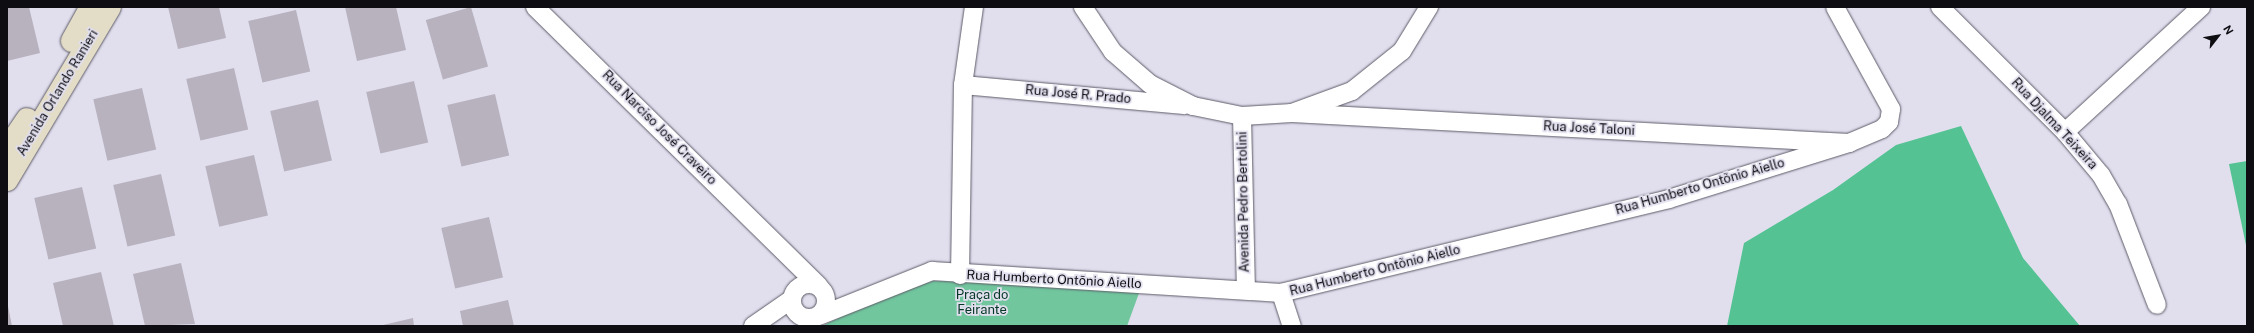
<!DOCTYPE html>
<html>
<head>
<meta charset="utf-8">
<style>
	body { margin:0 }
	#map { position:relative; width:2254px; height:333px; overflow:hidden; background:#e1dfee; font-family:"Public Sans",sans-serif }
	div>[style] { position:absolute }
	.green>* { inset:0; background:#71c69e }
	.forest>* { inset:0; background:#54c293 }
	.building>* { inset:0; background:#b8b1be; transform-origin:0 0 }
	.roads { filter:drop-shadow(0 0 1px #5e5b68) drop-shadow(0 0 1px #5e5b68) }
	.street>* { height:18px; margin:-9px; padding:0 9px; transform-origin:9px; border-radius:9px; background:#fff }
	.street>.ring { margin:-9px; padding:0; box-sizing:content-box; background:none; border:18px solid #fff; border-radius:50% }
	.secondary>* { height:22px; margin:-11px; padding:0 11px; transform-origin:11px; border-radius:11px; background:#e3dcc7 }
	span { translate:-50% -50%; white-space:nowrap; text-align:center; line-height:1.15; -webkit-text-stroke:3.5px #e1dfee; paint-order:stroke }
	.street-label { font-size:13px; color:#0e0e12 }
	.park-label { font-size:13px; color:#043724 }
	.frame { position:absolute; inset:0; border:8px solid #0e0e12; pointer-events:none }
	.north { position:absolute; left:2198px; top:16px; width:40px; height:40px; -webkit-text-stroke:3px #e1dfee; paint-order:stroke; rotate:59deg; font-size:11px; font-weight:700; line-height:16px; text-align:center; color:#0e0e12 }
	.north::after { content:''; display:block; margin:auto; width:14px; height:18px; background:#0e0e12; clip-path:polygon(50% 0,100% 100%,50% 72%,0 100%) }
</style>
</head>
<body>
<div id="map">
	<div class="green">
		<div style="clip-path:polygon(932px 281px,1034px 282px,1142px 285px,1127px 326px,822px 326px,861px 307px)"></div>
	</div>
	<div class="forest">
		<div style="clip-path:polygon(1961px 126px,2023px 258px,2080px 326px,1727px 326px,1744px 243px,1833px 190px,1896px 145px)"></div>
		<div style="clip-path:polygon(2247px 161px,2247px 250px,2229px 164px)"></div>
	</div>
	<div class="building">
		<div style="clip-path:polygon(7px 7px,29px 7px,40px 53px,7px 61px)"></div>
		<div style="clip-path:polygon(168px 7px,219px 7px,226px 38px,178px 49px)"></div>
		<div style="clip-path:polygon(345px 7px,396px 7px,406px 50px,357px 61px)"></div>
		<div style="left:471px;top:7px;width:62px;height:47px;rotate:74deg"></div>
		<div style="left:296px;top:10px;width:63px;height:49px;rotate:77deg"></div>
		<div style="left:234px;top:68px;width:63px;height:49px;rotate:77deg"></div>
		<div style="left:414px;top:81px;width:63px;height:49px;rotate:77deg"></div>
		<div style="left:142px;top:88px;width:63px;height:50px;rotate:77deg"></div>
		<div style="left:495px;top:94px;width:63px;height:49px;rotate:77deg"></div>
		<div style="left:318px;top:100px;width:62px;height:49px;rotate:77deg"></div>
		<div style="left:254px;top:155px;width:62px;height:50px;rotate:77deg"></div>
		<div style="left:161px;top:174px;width:63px;height:49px;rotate:77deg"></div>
		<div style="left:82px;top:187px;width:63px;height:49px;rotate:77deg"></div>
		<div style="left:489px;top:217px;width:62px;height:49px;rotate:77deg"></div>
		<div style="clip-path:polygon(181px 263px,195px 324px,145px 326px,133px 274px)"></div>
		<div style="clip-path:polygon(101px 272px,114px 326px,63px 326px,53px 283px)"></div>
		<div style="clip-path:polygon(508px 300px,514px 326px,463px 326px,460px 311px)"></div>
		<div style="clip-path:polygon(7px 306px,8px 306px,12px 326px,7px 326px)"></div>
		<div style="clip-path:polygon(413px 318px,414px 326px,383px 326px,383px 325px)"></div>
	</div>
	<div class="roads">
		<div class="street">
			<div style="left:535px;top:7px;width:398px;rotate:44.5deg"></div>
			<div style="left:1083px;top:7px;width:54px;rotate:56.3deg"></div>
			<div style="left:1113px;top:52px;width:49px;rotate:40.9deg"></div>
			<div style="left:1150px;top:84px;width:48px;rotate:27.1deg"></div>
			<div style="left:1193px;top:106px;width:50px;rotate:11.5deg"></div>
			<div style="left:1242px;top:116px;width:50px;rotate:-3.4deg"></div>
			<div style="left:1292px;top:113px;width:64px;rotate:-20.1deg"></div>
			<div style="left:1352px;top:91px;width:64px;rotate:-38.7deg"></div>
			<div style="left:1402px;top:51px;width:52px;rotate:-58.5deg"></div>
			<div style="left:1940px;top:7px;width:177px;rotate:45deg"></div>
			<div style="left:2065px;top:132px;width:56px;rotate:50.1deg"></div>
			<div style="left:2101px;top:175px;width:34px;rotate:60deg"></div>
			<div style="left:2118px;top:204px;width:108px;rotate:68.9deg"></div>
			<div style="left:963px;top:85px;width:222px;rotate:5.2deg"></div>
			<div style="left:1292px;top:113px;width:558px;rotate:3.08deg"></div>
			<div style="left:1849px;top:143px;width:36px;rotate:-23deg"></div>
			<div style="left:1882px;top:129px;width:10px;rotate:-45deg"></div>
			<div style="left:1889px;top:122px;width:13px;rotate:-81deg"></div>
			<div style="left:1891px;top:109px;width:116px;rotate:-118.8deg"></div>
			<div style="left:1242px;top:116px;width:173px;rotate:88.7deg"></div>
			<div style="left:2065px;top:132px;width:185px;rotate:-42.6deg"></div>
			<div style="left:960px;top:275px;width:190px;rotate:-89.1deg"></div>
			<div style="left:963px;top:85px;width:79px;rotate:-82deg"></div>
			<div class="ring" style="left:792px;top:284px;width:16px;height:16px"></div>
			<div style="left:1281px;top:293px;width:35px;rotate:72deg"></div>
			<div style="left:819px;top:316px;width:122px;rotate:-21.7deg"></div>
			<div style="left:932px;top:271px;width:350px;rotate:3.6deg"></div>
			<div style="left:1281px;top:293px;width:399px;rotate:-13.6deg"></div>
			<div style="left:1669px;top:199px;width:189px;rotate:-17.3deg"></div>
			<div style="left:753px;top:326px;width:47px;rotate:-34.7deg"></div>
		</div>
		<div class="secondary">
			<div style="left:72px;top:41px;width:39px;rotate:-61deg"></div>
			<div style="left:7px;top:149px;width:36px;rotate:-56deg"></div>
			<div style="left:7px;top:180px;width:201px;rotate:-59.2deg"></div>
		</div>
	</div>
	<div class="street-label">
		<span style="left:58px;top:93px;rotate:-59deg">Avenida Orlando Ranieri</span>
		<span style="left:1078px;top:95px;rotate:5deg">Rua José R. Prado</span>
		<span style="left:2054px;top:124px;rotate:47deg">Rua Djalma Teixeira</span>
		<span style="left:659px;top:128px;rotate:45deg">Rua Narciso José Craveiro</span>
		<span style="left:1589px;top:129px;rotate:3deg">Rua José Taloni</span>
		<span style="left:1700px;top:187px;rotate:-16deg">Rua Humberto Ontõnio Aiello</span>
		<span style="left:1244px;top:202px;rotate:-91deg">Avenida Pedro Bertolini</span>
		<span style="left:1375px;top:271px;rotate:-14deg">Rua Humberto Ontõnio Aiello</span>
		<span style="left:1054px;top:280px;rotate:3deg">Rua Humberto Ontõnio Aiello</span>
	</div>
	<div class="park-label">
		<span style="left:982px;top:303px">Praça do<br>Feirante</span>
	</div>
	<div class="frame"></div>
	<div class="north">N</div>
</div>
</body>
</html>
